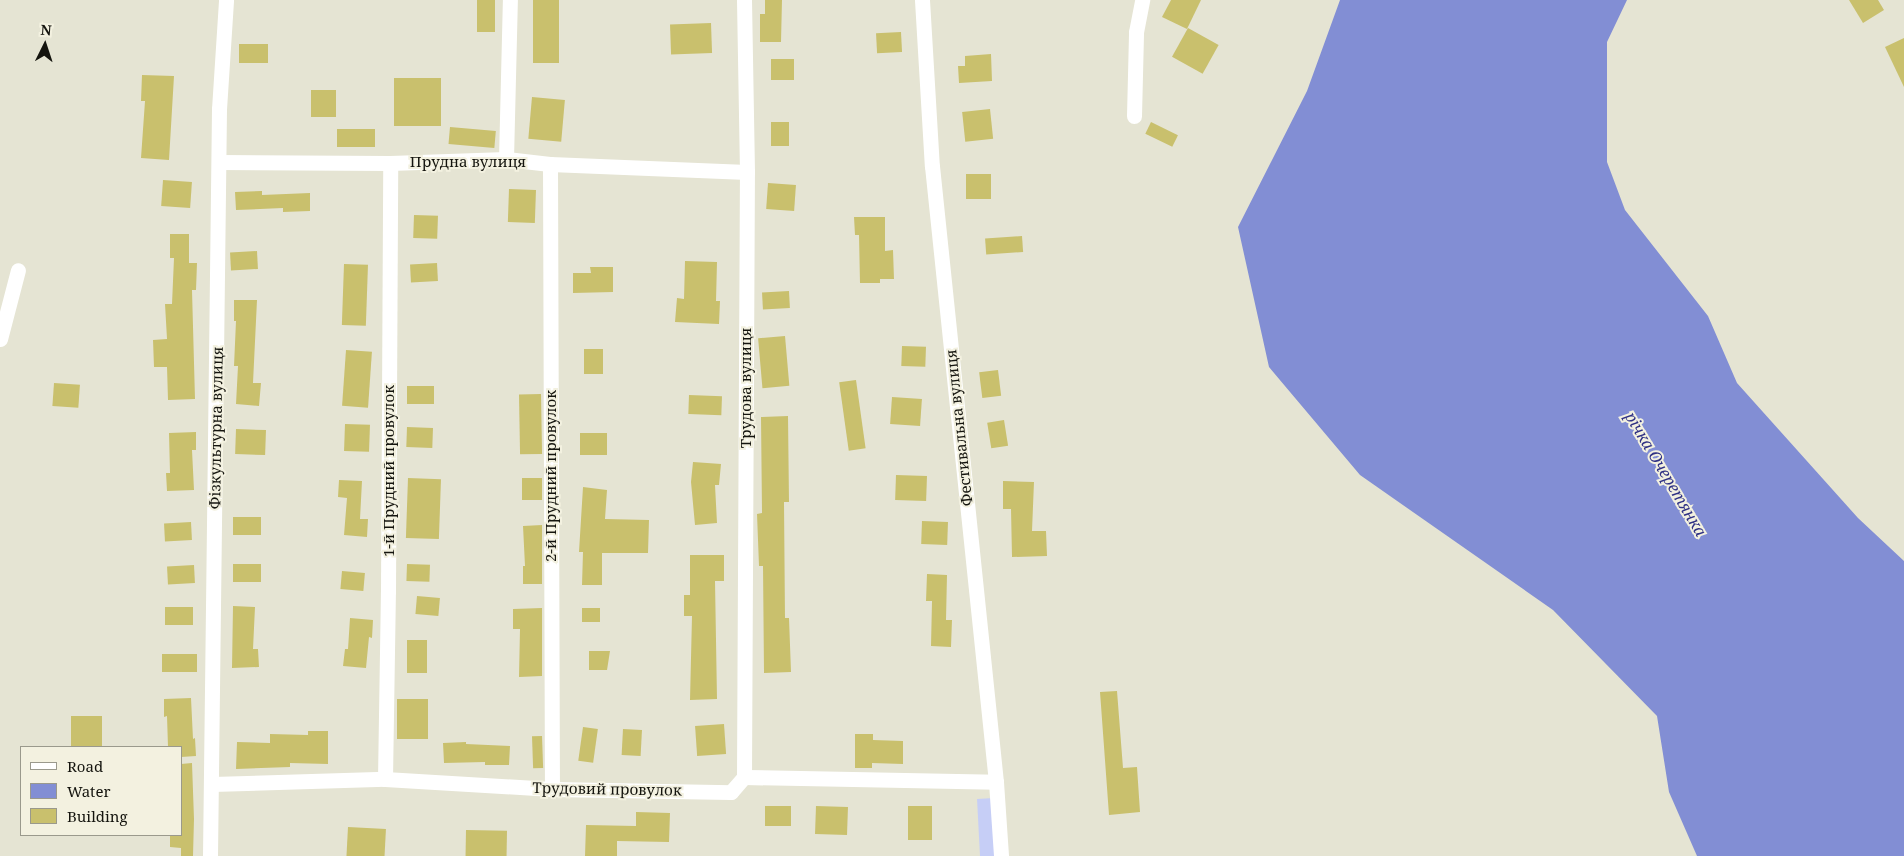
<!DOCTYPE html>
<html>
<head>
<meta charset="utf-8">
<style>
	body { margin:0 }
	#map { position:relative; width:1904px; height:856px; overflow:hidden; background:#e5e4d3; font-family:"Noto Serif",serif }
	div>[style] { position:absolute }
	.green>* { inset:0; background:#c6cef6; transform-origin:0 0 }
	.water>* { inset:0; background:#828ed4 }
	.building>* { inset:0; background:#c9c06d; transform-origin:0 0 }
	.street>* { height:15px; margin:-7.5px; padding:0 7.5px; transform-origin:7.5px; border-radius:7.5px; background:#fff }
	span { translate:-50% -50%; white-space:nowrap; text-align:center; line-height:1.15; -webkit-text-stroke:4px #f3f1e0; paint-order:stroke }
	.street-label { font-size:15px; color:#14140e }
	.water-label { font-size:16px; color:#2f3184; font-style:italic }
	.legend { position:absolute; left:20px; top:746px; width:162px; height:90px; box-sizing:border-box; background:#f3f1e0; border:1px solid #9a998c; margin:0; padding:6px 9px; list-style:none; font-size:15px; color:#14140e }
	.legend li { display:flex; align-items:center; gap:10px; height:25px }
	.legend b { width:25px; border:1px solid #9a998c }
	.north { position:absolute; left:20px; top:20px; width:50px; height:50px; -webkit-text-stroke:4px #f3f1e0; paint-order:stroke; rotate:4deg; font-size:14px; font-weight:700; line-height:20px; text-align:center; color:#14140e }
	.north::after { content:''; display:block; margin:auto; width:18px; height:22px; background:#14140e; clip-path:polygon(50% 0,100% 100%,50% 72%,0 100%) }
</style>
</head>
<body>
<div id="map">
	<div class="green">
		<div style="left:994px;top:798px;width:58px;height:17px;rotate:87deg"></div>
	</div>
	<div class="water">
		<div style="clip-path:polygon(1340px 0,1627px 0,1607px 42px,1607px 162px,1625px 210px,1708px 316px,1737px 383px,1858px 518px,1904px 561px,1904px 856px,1697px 856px,1669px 792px,1657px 716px,1553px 610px,1360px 475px,1269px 367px,1238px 227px,1307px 91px)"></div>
	</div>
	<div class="building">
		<div style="left:477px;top:0;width:18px;height:32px"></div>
		<div style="left:533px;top:0;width:26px;height:63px"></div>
		<div style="clip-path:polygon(765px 0,782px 0,781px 42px,760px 42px,760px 14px,765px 14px)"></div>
		<div style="clip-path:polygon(1171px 0,1201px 0,1187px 29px,1162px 17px)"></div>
		<div style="clip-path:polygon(1849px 0,1878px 0,1884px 10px,1863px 23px)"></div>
		<div style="left:711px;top:23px;width:30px;height:41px;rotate:88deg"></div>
		<div style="left:1188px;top:28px;width:35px;height:33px;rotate:29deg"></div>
		<div style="left:901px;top:32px;width:20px;height:25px;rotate:87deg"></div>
		<div style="clip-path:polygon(1904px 38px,1904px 87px,1885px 47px)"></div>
		<div style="left:239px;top:44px;width:29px;height:19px"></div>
		<div style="clip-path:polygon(991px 54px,992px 81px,959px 83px,958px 66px,965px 66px,965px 56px)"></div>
		<div style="left:771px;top:59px;width:23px;height:21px"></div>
		<div style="clip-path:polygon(142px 75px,174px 76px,169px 160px,141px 158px,145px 101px,141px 101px)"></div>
		<div style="left:441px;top:78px;width:48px;height:47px;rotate:90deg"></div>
		<div style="left:311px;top:90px;width:25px;height:27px"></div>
		<div style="left:532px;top:97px;width:33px;height:42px;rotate:5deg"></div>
		<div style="left:990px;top:109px;width:30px;height:28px;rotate:84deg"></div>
		<div style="left:771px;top:122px;width:18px;height:24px"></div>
		<div style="left:1151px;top:122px;width:30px;height:13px;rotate:26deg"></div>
		<div style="left:450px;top:127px;width:46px;height:17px;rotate:5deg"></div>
		<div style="left:337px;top:129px;width:38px;height:18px"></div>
		<div style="left:991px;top:174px;width:25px;height:25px;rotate:90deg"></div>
		<div style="left:163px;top:180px;width:29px;height:26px;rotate:4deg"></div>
		<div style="left:768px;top:183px;width:28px;height:26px;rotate:4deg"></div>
		<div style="left:509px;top:189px;width:27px;height:33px;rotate:2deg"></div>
		<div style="clip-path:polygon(262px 191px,262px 195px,310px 193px,310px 211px,283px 212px,283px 208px,236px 210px,235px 192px)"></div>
		<div style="left:414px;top:215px;width:24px;height:23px;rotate:2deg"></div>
		<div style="clip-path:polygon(854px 217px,885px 217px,885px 251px,893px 250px,894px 279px,880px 279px,880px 283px,860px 283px,859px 235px,855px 235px)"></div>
		<div style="clip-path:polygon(170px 234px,189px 234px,189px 263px,197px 263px,196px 290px,192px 290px,195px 399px,168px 400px,167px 367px,154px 367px,153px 340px,167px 339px,165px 304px,172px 304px,174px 258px,170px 258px)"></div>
		<div style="left:1022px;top:236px;width:16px;height:37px;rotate:86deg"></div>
		<div style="left:257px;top:251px;width:18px;height:27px;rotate:87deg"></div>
		<div style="clip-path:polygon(685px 261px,717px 262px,716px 301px,720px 301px,719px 324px,675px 322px,677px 298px,684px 299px)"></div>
		<div style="left:437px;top:263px;width:18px;height:27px;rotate:87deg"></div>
		<div style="left:344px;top:264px;width:24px;height:61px;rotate:2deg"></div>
		<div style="clip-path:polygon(590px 267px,613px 267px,613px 292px,573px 293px,573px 273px,591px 273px)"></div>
		<div style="left:789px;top:291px;width:17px;height:27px;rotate:87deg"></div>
		<div style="clip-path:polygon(234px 300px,257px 300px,253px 383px,261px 383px,259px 406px,236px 404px,238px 366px,234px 366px,236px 321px,234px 321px)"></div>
		<div style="left:785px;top:336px;width:50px;height:27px;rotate:85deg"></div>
		<div style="left:902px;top:346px;width:24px;height:20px;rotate:2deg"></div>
		<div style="left:584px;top:349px;width:19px;height:25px"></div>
		<div style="left:346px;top:350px;width:26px;height:56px;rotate:4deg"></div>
		<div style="left:998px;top:370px;width:26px;height:19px;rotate:83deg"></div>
		<div style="left:856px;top:380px;width:69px;height:17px;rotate:82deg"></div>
		<div style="left:54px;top:383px;width:26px;height:23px;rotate:4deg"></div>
		<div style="left:407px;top:386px;width:27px;height:18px"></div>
		<div style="left:541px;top:394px;width:60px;height:22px;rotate:89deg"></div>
		<div style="left:689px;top:395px;width:33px;height:19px;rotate:2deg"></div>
		<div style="left:892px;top:397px;width:30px;height:27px;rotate:4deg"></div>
		<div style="clip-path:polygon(788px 416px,789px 502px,784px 502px,785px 618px,789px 618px,791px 672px,764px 673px,763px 566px,759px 566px,757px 514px,762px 513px,761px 417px)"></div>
		<div style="left:1004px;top:420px;width:26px;height:17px;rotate:81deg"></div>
		<div style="left:345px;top:424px;width:25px;height:27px;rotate:2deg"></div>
		<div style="left:407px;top:427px;width:26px;height:20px;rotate:2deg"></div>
		<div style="left:236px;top:429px;width:30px;height:25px;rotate:2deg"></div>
		<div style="clip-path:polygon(196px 432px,196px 450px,192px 450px,194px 490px,167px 491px,166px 473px,170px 473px,169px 433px)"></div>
		<div style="left:580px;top:433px;width:27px;height:22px"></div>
		<div style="clip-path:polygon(693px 462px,721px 464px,719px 485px,715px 485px,717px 523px,695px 525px,691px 482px)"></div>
		<div style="left:896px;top:475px;width:31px;height:25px;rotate:2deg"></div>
		<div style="left:408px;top:478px;width:33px;height:60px;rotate:2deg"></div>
		<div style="left:542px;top:478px;width:22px;height:20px;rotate:90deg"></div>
		<div style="clip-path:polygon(339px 480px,362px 481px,360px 519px,368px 519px,367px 537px,344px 535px,347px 498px,338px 497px)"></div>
		<div style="clip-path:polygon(1003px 481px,1034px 482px,1032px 531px,1046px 531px,1047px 556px,1012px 557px,1011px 509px,1003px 509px)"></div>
		<div style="clip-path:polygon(583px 487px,607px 490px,605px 519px,649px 520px,648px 553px,602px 553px,602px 585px,582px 585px,583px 552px,579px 552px)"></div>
		<div style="left:261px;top:517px;width:18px;height:28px;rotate:90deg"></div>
		<div style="left:922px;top:521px;width:26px;height:23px;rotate:2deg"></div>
		<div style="left:191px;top:522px;width:18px;height:27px;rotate:87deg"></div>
		<div style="clip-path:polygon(542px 525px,542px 584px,523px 584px,523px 566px,525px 566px,523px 526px)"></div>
		<div style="clip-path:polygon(690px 555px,724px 555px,724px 581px,715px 581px,717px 699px,690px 700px,692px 616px,684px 616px,684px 595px,690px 595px)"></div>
		<div style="left:261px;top:564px;width:18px;height:28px;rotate:90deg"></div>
		<div style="left:407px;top:564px;width:23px;height:17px;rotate:2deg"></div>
		<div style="left:194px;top:565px;width:18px;height:27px;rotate:87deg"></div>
		<div style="left:342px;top:571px;width:23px;height:18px;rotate:5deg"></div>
		<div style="clip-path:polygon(927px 574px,947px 575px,946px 620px,952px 620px,951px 647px,931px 646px,932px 601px,926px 601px)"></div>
		<div style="left:417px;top:596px;width:23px;height:18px;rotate:5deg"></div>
		<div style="clip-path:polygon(233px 606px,255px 607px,253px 649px,258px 649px,259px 667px,232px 668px)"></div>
		<div style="left:193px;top:607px;width:18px;height:28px;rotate:90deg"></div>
		<div style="clip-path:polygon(542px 608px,542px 676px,519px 677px,520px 629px,513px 629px,513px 609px)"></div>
		<div style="left:582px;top:608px;width:18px;height:14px"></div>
		<div style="clip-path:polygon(350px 618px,373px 620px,372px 638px,369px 637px,366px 668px,343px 666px,345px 649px,348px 649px)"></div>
		<div style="left:407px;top:640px;width:20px;height:33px"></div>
		<div style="clip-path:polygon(589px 651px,610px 651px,607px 670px,589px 670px)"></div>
		<div style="left:162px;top:654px;width:35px;height:18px"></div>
		<div style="clip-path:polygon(1117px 691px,1123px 768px,1137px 767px,1140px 812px,1109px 815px,1100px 692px)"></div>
		<div style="clip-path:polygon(191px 698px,193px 739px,195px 738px,196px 756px,181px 757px,181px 747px,168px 747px,167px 716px,164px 717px,164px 699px)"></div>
		<div style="left:397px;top:699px;width:31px;height:40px"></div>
		<div style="left:71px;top:716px;width:31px;height:31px"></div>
		<div style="left:724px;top:724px;width:30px;height:29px;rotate:86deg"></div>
		<div style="left:583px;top:727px;width:15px;height:34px;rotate:8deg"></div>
		<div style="left:623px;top:729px;width:19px;height:26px;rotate:3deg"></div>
		<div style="clip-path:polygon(308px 731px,328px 731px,328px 764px,290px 763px,290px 767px,236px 769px,237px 742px,270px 743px,270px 734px,308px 735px)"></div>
		<div style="clip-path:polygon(855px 734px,873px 734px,873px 740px,903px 741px,903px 764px,872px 763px,872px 768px,855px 768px)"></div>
		<div style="left:542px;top:736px;width:32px;height:10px;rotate:88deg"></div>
		<div style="clip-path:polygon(466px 742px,466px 744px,510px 746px,509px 765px,485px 765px,485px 762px,444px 763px,443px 743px)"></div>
		<div style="clip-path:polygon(192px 763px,194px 819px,193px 856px,181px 856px,181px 848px,170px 847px,170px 835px,181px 835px,181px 764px)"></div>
		<div style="left:765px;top:806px;width:26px;height:20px"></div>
		<div style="left:816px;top:806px;width:32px;height:28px;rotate:2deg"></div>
		<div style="left:908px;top:806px;width:24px;height:34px"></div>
		<div style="clip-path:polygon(636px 812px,670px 813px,669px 842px,617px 841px,617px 856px,585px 856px,586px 825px,636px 826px)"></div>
		<div style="left:348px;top:827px;width:38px;height:29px;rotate:3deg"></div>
		<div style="left:466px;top:830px;width:41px;height:26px;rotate:1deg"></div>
	</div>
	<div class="street">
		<div style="left:922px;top:0;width:166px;rotate:86.6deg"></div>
		<div style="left:932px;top:166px;width:619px;rotate:84.07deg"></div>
		<div style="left:996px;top:782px;width:74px;rotate:86.1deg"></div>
		<div style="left:1134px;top:116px;width:84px;rotate:-88.6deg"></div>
		<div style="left:1136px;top:32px;width:33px;rotate:-79deg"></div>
		<div style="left:506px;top:159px;width:159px;rotate:-88.6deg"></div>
		<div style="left:219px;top:162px;width:171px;rotate:0.3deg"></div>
		<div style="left:390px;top:163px;width:116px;rotate:-2deg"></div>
		<div style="left:506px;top:159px;width:44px;rotate:6.5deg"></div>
		<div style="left:550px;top:164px;width:197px;rotate:2.3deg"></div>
		<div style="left:550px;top:164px;width:625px;rotate:89.82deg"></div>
		<div style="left:0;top:339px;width:71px;rotate:-75.4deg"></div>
		<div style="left:744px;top:777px;width:605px;rotate:-89.72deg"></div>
		<div style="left:747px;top:172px;width:172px;rotate:-91deg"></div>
		<div style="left:385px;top:779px;width:187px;rotate:-89.1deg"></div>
		<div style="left:388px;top:592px;width:429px;rotate:-89.7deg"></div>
		<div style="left:212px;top:784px;width:173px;rotate:-1.7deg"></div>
		<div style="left:385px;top:779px;width:167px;rotate:3.4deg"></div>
		<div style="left:552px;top:789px;width:179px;rotate:1deg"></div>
		<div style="left:731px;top:792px;width:20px;rotate:-49deg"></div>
		<div style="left:744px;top:777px;width:252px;rotate:1.1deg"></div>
		<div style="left:210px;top:856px;width:747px;rotate:-89.31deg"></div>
		<div style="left:219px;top:109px;width:109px;rotate:-86.3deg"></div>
	</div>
	<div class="street-label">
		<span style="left:468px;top:162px">Прудна вулиця</span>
		<span style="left:746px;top:388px;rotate:-90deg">Трудова вулиця</span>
		<span style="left:216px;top:428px;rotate:-89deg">Фізкультурна вулиця</span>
		<span style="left:959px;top:428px;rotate:-96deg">Фестивальна вулиця</span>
		<span style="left:389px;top:471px;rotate:-90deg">1-й Прудний провулок</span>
		<span style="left:551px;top:476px;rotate:-90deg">2-й Прудний провулок</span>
		<span style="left:607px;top:789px;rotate:1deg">Трудовий провулок</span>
	</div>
	<div class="water-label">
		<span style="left:1666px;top:474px;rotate:59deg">річка Очеретянка</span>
	</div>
	<ul class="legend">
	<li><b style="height:6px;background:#fff"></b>Road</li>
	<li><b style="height:14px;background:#828ed4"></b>Water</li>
	<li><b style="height:14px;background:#c9c06d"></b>Building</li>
	</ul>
	<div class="north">N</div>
</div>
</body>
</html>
